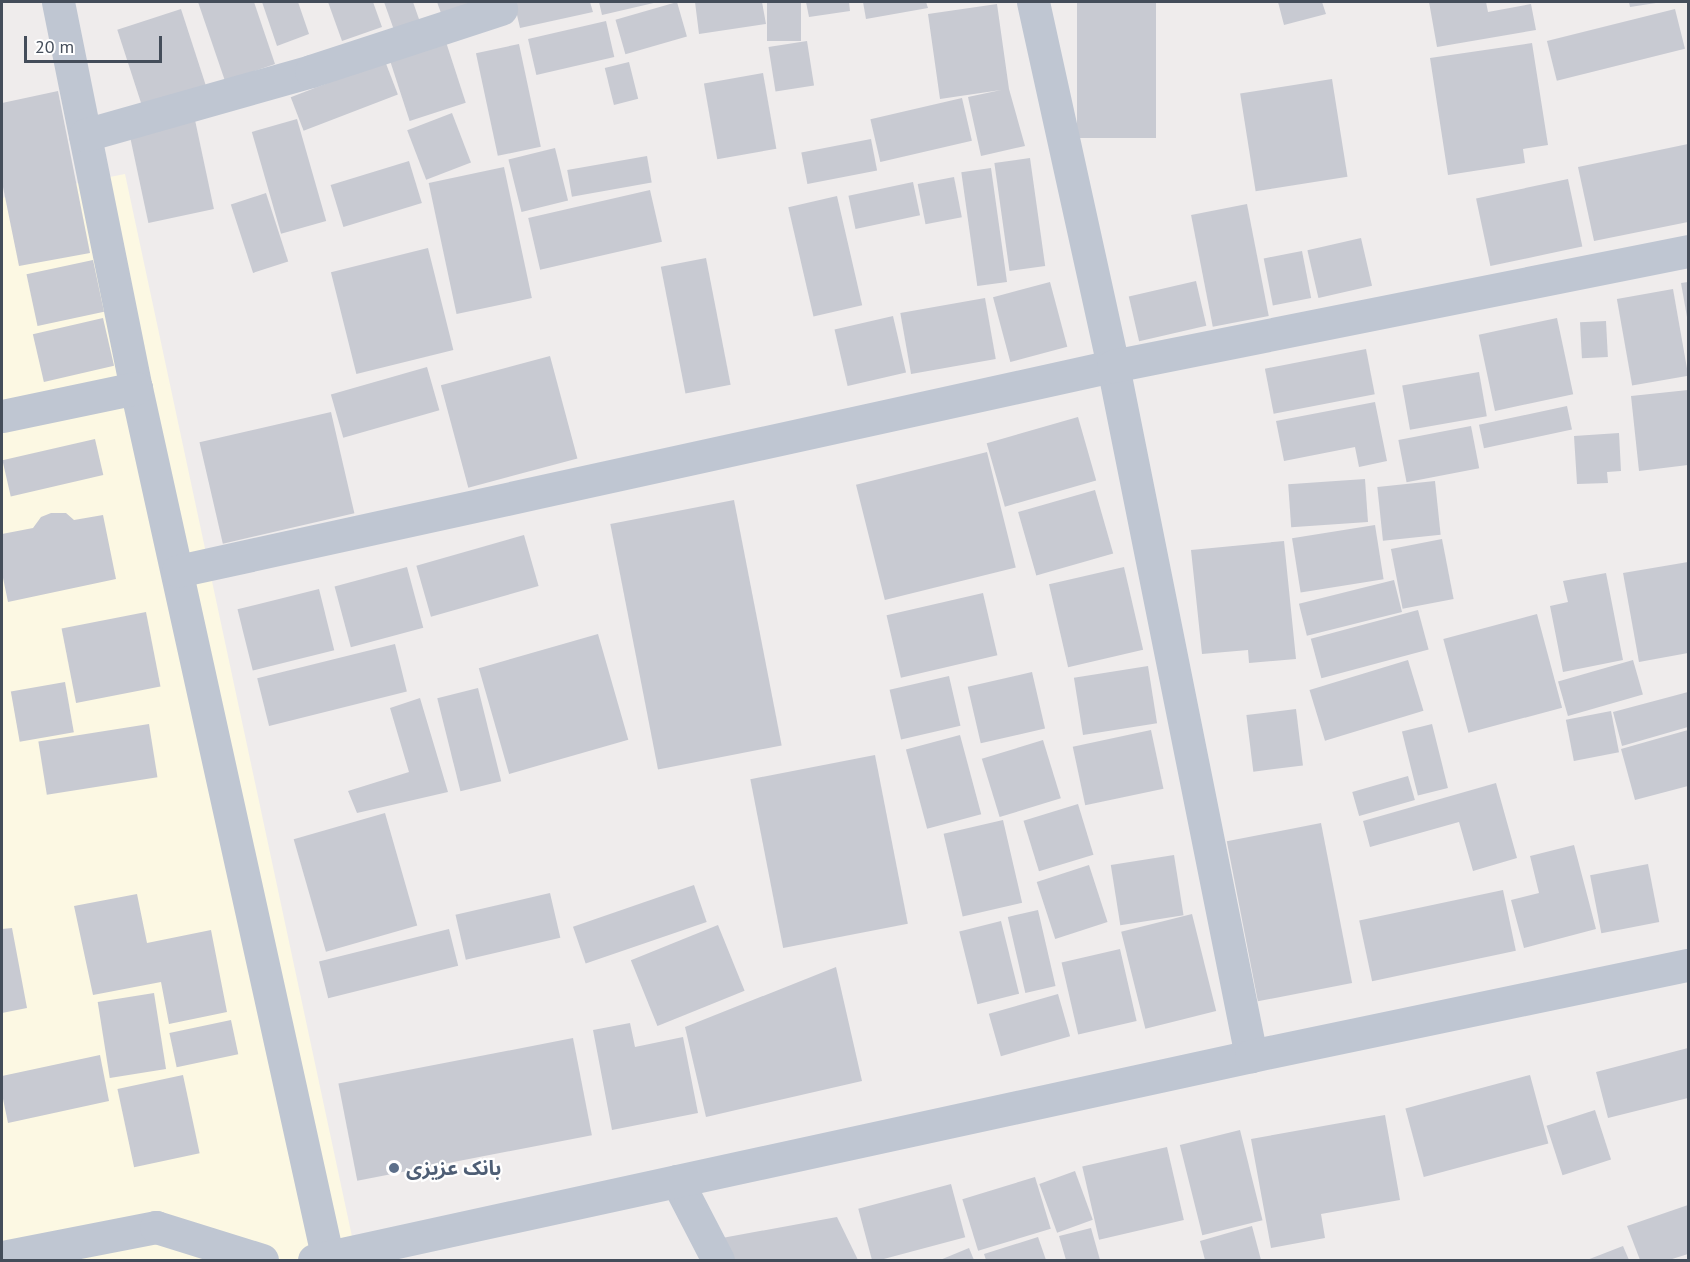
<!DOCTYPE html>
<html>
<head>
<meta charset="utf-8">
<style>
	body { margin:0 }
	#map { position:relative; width:1690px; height:1262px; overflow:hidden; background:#efecec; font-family:"PT Sans","Noto Sans Arabic",sans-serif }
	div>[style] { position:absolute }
	.commercial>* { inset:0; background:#fcf8e3 }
	.building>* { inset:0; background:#c8cad2; transform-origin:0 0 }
	.minor>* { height:33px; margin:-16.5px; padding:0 16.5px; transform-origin:16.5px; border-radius:16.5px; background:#bfc6d2 }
	.tertiary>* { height:33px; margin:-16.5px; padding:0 16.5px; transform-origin:16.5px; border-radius:16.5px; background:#bfc6d2 }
	.dots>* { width:16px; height:16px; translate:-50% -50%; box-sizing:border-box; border:3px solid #fff; border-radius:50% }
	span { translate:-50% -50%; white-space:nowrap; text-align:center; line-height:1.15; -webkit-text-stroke:4.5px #fff; paint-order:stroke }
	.service-label { font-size:20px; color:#4e5e75; font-weight:700 }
	.left { translate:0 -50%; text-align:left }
	.frame { position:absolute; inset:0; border:3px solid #444d5a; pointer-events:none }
	.scale { position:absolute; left:24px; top:36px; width:138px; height:27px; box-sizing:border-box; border:3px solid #444d5a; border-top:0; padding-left:8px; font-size:18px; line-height:21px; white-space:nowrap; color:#444d5a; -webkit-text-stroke:4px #fff; paint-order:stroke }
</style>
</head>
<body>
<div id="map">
	<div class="commercial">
		<div style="clip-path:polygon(125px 174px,357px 1260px,2px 1260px,2px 198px)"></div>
	</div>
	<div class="building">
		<div style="clip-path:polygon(198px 2px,254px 2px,275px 64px,225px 81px)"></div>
		<div style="clip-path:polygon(262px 2px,298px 2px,309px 34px,277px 46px)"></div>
		<div style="clip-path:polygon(328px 2px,373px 2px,382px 27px,342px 41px)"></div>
		<div style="clip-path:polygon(384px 2px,413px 2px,420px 22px,394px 30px)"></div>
		<div style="clip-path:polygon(437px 2px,475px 2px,441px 13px)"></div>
		<div style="clip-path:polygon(514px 2px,590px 2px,593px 12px,520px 28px)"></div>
		<div style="clip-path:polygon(599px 2px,658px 2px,602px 15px)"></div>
		<div style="left:677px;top:2px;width:36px;height:64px;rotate:74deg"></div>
		<div style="clip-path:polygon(695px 2px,762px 2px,766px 24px,699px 34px)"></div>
		<div style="left:767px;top:2px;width:34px;height:39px"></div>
		<div style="clip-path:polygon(806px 2px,849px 2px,850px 11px,809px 17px)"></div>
		<div style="clip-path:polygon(863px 2px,926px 2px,928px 8px,866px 19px)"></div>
		<div style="left:1077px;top:2px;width:79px;height:136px"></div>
		<div style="clip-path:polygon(1278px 2px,1322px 2px,1326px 14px,1284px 25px)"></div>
		<div style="clip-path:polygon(1429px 2px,1486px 2px,1488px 12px,1531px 4px,1536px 30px,1437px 47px)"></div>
		<div style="clip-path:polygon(1629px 2px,1655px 2px,1656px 3px,1630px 7px)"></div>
		<div style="clip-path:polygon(997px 4px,1009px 89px,1025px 146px,981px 156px,968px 97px,1001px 90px,940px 99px,928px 14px)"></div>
		<div style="left:181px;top:9px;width:82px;height:67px;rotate:72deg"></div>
		<div style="left:1675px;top:9px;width:41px;height:132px;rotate:76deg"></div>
		<div style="left:606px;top:21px;width:37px;height:80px;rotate:77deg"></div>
		<div style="left:807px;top:41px;width:45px;height:39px;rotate:81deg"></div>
		<div style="left:446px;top:42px;width:64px;height:59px;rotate:72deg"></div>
		<div style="clip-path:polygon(1532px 43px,1548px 145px,1523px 149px,1525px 163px,1448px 175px,1430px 58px)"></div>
		<div style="left:519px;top:44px;width:105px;height:44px;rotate:78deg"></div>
		<div style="left:385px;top:61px;width:36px;height:101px;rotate:69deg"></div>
		<div style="left:629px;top:62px;width:38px;height:25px;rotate:76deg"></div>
		<div style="left:763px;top:73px;width:77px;height:60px;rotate:80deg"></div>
		<div style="left:1332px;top:79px;width:99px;height:93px;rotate:81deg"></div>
		<div style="clip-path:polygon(58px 91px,90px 253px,19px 266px,2px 182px,2px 103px)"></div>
		<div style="left:962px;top:98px;width:44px;height:94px;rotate:77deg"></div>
		<div style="left:452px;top:113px;width:53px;height:48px;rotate:69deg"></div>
		<div style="left:297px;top:119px;width:106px;height:47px;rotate:74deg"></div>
		<div style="left:195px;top:120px;width:91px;height:67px;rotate:78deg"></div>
		<div style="left:871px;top:139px;width:32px;height:71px;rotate:79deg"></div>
		<div style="clip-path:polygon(1688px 144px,1688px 222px,1594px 241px,1578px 167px)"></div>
		<div style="left:555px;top:148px;width:54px;height:48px;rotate:76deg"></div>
		<div style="left:647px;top:156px;width:27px;height:81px;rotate:80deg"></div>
		<div style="left:1030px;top:158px;width:109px;height:36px;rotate:82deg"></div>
		<div style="left:409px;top:161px;width:44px;height:82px;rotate:73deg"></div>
		<div style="left:504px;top:167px;width:134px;height:77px;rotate:78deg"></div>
		<div style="left:991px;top:168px;width:115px;height:30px;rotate:82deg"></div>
		<div style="left:954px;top:177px;width:41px;height:37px;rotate:79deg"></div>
		<div style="left:1568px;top:179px;width:69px;height:94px;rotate:78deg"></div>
		<div style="left:913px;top:182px;width:34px;height:66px;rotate:78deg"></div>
		<div style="left:650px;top:190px;width:53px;height:125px;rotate:77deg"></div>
		<div style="left:266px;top:193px;width:72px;height:37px;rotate:72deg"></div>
		<div style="left:837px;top:196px;width:112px;height:50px;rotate:77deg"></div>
		<div style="left:1247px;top:204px;width:114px;height:57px;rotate:79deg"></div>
		<div style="left:1361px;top:238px;width:49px;height:55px;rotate:77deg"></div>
		<div style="left:428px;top:248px;width:105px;height:100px;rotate:76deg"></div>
		<div style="left:1302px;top:251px;width:48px;height:39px;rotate:79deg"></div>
		<div style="left:706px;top:258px;width:129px;height:46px;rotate:79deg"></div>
		<div style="left:93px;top:260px;width:53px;height:68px;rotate:78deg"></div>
		<div style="left:1196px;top:281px;width:46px;height:69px;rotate:77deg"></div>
		<div style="left:1050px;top:282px;width:67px;height:59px;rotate:75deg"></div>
		<div style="clip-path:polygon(1688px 282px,1688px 317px,1687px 317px,1681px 283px)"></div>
		<div style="left:1673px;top:289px;width:88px;height:57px;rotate:80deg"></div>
		<div style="left:985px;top:298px;width:62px;height:86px;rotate:80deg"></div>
		<div style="left:893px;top:316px;width:58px;height:60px;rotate:77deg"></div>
		<div style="left:103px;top:318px;width:49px;height:72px;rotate:77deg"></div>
		<div style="left:1557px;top:318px;width:78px;height:80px;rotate:78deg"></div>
		<div style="left:1606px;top:321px;width:36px;height:26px;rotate:87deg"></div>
		<div style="left:1366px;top:349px;width:46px;height:103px;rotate:79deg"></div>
		<div style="left:550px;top:356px;width:106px;height:113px;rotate:75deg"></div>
		<div style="left:427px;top:367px;width:45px;height:100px;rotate:74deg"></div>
		<div style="left:1479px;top:372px;width:45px;height:78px;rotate:80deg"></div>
		<div style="clip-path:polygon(1688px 390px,1688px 465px,1639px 471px,1631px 396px)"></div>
		<div style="clip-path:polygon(1375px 402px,1387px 461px,1359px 467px,1355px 447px,1284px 461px,1276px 421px)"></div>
		<div style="left:1567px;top:406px;width:24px;height:90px;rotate:78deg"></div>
		<div style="left:331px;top:412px;width:104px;height:135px;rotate:77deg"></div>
		<div style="left:1078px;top:417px;width:66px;height:95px;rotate:74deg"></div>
		<div style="left:1471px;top:426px;width:43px;height:74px;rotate:79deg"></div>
		<div style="clip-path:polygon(1619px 433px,1621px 471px,1607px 472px,1608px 483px,1577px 484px,1574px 436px)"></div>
		<div style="left:95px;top:439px;width:37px;height:95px;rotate:77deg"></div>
		<div style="left:987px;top:452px;width:119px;height:135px;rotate:76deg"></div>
		<div style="left:1365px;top:479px;width:43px;height:77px;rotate:86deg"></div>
		<div style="left:1435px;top:481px;width:54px;height:58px;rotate:84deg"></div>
		<div style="left:1095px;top:490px;width:66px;height:80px;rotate:74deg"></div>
		<div style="left:734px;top:500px;width:250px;height:126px;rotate:79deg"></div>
		<div style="clip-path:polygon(51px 513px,66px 513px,74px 520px,103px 515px,116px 579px,8px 602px,2px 573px,2px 534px,33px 528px,41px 517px)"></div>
		<div style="left:1375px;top:525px;width:55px;height:84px;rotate:81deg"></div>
		<div style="left:524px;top:535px;width:53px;height:112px;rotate:74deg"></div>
		<div style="left:1442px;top:539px;width:61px;height:52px;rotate:79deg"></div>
		<div style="clip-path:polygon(1284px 541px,1296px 659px,1249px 663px,1248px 650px,1202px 654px,1191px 550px)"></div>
		<div style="clip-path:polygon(1688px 562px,1688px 653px,1639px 662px,1623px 573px)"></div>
		<div style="left:407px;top:567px;width:63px;height:75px;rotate:75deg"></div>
		<div style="left:1124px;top:567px;width:85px;height:77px;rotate:77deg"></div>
		<div style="clip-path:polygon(1606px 573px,1623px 660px,1563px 672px,1550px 606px,1568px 602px,1563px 581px)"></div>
		<div style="left:1394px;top:580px;width:33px;height:98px;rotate:76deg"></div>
		<div style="left:319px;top:589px;width:63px;height:84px;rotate:76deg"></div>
		<div style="left:983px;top:593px;width:64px;height:99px;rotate:77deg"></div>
		<div style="left:1418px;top:610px;width:41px;height:111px;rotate:75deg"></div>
		<div style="left:146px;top:612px;width:76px;height:86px;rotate:79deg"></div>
		<div style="left:1537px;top:614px;width:97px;height:97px;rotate:75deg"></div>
		<div style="left:598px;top:634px;width:110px;height:124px;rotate:74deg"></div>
		<div style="left:395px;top:644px;width:49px;height:142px;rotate:76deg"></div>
		<div style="left:1408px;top:660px;width:53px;height:103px;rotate:73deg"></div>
		<div style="left:1633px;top:660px;width:36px;height:78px;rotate:74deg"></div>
		<div style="left:1148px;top:666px;width:58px;height:75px;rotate:81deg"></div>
		<div style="left:1032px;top:672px;width:58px;height:66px;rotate:77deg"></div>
		<div style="left:949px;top:676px;width:51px;height:61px;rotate:77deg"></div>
		<div style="left:65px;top:682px;width:51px;height:55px;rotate:80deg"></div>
		<div style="left:478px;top:688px;width:96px;height:42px;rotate:76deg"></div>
		<div style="clip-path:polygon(1688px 692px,1688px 727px,1622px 746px,1613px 712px)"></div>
		<div style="clip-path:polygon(420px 698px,448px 792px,357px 813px,348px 791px,409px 772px,390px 708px)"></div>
		<div style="left:1296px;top:709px;width:57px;height:50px;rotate:83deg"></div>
		<div style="left:1611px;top:711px;width:42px;height:46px;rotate:79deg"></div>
		<div style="left:149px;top:724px;width:54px;height:112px;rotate:81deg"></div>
		<div style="left:1432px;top:724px;width:66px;height:31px;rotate:76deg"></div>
		<div style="left:1151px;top:730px;width:60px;height:80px;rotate:78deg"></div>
		<div style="clip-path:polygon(1688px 730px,1688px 786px,1635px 800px,1621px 749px)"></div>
		<div style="left:960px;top:735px;width:82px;height:56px;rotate:75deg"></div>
		<div style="left:1043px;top:740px;width:61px;height:64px;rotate:73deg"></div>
		<div style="left:875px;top:755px;width:172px;height:127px;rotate:79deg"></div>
		<div style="left:1408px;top:776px;width:25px;height:58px;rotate:74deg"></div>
		<div style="clip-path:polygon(1496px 783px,1517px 858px,1473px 871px,1459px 822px,1370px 847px,1363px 821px)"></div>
		<div style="left:1078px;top:804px;width:53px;height:57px;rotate:73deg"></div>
		<div style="left:385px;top:813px;width:117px;height:95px;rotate:74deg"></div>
		<div style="left:1003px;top:820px;width:85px;height:61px;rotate:77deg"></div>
		<div style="left:1321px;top:823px;width:163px;height:96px;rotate:79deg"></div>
		<div style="clip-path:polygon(1574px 845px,1596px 929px,1524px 948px,1511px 900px,1539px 893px,1530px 856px)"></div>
		<div style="left:1174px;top:855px;width:61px;height:64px;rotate:81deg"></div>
		<div style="left:1648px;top:864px;width:59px;height:59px;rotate:79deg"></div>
		<div style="left:1089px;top:865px;width:60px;height:55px;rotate:72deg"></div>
		<div style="left:694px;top:885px;width:39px;height:128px;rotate:71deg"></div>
		<div style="left:1503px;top:890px;width:62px;height:147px;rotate:78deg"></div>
		<div style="left:550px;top:893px;width:46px;height:97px;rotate:77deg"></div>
		<div style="clip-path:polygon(137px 894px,147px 943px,211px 930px,227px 1012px,169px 1024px,161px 982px,93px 995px,74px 906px)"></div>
		<div style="left:1038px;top:910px;width:78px;height:31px;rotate:77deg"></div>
		<div style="left:1192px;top:914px;width:100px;height:73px;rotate:76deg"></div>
		<div style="left:1001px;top:921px;width:75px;height:43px;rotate:76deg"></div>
		<div style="left:718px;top:925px;width:71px;height:94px;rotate:68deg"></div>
		<div style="clip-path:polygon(12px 928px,27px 1008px,2px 1013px,2px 929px)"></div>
		<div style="left:449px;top:929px;width:38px;height:134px;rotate:76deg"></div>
		<div style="left:1120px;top:949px;width:74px;height:60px;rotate:77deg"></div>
		<div style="clip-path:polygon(836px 967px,862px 1081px,706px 1117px,685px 1027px)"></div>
		<div style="left:154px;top:993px;width:77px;height:57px;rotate:81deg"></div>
		<div style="left:1058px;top:994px;width:44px;height:72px;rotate:74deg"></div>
		<div style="left:231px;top:1020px;width:35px;height:63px;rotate:78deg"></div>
		<div style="clip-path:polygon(630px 1023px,635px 1047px,683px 1037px,698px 1113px,612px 1130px,593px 1030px)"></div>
		<div style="left:573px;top:1038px;width:99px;height:239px;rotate:79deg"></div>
		<div style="clip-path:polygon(1688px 1048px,1688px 1098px,1608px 1118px,1596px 1072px)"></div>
		<div style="clip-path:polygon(100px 1055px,109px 1101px,8px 1123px,2px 1094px,2px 1076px)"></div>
		<div style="left:183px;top:1075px;width:80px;height:67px;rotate:78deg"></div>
		<div style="left:1530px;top:1075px;width:71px;height:129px;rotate:75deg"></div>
		<div style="left:1595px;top:1110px;width:52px;height:51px;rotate:72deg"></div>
		<div style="clip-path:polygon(1385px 1115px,1400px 1200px,1321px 1214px,1325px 1238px,1271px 1248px,1251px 1139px)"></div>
		<div style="left:1240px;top:1130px;width:93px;height:62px;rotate:76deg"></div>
		<div style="left:1167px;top:1147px;width:75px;height:87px;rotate:77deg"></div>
		<div style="left:1075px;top:1171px;width:52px;height:38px;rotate:70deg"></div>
		<div style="left:1035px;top:1177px;width:54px;height:76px;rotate:73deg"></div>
		<div style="left:951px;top:1184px;width:55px;height:96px;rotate:75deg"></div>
		<div style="clip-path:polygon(1688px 1205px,1688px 1254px,1669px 1260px,1640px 1260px,1627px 1226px)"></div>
		<div style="clip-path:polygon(837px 1217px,858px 1260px,733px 1260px,722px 1238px)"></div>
		<div style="clip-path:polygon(1252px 1226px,1261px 1260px,1205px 1260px,1200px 1241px)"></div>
		<div style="clip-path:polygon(1091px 1228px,1100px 1260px,1066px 1260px,1059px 1236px)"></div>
		<div style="clip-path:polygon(1038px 1237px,1046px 1260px,986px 1260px,984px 1254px)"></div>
		<div style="clip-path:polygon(1623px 1246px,1629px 1260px,1587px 1260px)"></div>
		<div style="clip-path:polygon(969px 1248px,974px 1260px,940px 1260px)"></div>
	</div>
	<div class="minor">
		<div style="left:58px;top:2px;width:394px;rotate:78.6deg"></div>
		<div style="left:136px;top:388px;width:893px;rotate:77.58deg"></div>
		<div style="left:1033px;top:2px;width:373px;rotate:77.6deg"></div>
		<div style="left:1113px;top:366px;width:704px;rotate:78.69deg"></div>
		<div style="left:85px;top:135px;width:235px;rotate:-15.8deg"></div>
		<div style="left:311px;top:71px;width:200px;rotate:-18.1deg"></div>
		<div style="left:2px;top:416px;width:137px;rotate:-11.8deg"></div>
		<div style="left:178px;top:571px;width:957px;rotate:-12.37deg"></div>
		<div style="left:1113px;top:366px;width:586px;rotate:-11.31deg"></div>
		<div style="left:677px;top:1181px;width:89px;rotate:62.6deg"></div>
	</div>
	<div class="tertiary">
		<div style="left:2px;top:1257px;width:157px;rotate:-11deg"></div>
		<div style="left:156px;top:1227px;width:111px;rotate:17.3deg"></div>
		<div style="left:314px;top:1260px;width:959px;rotate:-12.28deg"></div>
		<div style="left:1251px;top:1056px;width:446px;rotate:-11.8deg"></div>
	</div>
	<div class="dots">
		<div style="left:394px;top:1168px;background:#5c6f8a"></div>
	</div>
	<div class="service-label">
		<span class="left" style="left:406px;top:1168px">بانک عزیزی</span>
	</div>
	<div class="frame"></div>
	<div class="scale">20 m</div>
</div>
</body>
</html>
